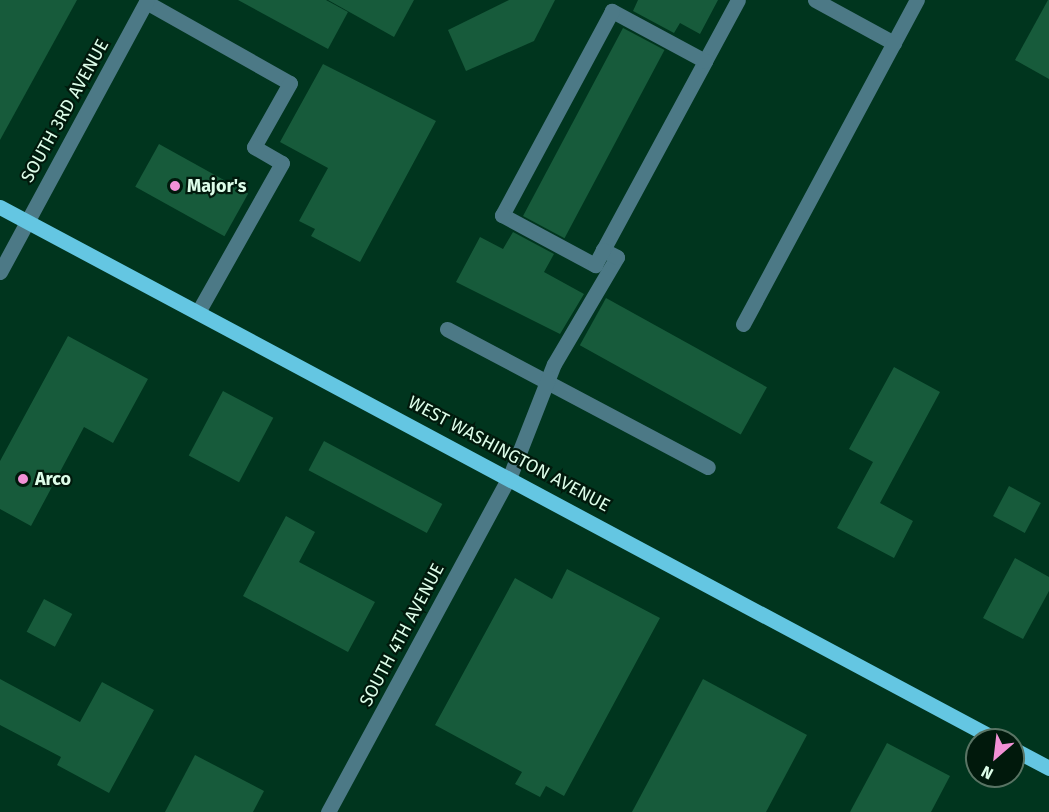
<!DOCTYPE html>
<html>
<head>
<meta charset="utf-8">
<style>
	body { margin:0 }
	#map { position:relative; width:1049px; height:812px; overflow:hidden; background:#00351e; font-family:"Fira Sans",sans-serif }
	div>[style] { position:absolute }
	.building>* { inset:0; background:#175b3b; transform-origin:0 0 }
	.minor>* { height:15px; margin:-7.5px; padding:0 7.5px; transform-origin:7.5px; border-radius:7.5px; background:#4c7986 }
	.major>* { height:15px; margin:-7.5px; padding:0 7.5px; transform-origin:7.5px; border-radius:7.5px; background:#64c6e2 }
	.dots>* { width:16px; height:16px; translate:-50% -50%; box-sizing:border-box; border:3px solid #01190c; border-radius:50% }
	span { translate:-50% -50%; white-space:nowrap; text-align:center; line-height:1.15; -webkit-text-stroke:4.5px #01190c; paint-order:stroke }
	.street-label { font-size:18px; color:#ddfde9 }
	.poi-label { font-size:18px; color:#ddfde9; font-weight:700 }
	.left { translate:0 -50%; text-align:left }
	.north { position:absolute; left:965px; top:728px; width:60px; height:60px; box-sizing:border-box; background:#01190c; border:2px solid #597464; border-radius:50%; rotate:208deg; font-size:16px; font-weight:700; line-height:24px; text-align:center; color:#ddfde9 }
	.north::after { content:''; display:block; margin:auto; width:21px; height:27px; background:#f291d6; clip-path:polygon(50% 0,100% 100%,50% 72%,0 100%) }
</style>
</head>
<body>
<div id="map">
	<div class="building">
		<div style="clip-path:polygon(0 0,77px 0,0 140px)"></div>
		<div style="clip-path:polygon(238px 0,326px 0,348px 12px,328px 49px)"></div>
		<div style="clip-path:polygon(328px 0,414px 0,394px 37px)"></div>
		<div style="clip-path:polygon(509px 0,555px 0,534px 41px,466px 71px,448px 30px)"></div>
		<div style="clip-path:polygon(638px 0,718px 0,700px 34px,680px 23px,674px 33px,633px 11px)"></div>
		<div style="clip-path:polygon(1048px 0,1049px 0,1049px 79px,1015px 60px)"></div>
		<div style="left:623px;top:28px;width:47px;height:213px;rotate:28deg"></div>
		<div style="clip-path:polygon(323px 64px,436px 121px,360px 262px,311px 236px,315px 229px,299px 221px,328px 168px,280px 142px)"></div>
		<div style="left:159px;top:144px;width:102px;height:49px;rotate:29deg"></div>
		<div style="clip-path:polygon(513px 232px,554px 254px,544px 272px,584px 294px,560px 334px,456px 282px,480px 237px,503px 249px)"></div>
		<div style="left:606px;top:298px;width:184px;height:54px;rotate:29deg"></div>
		<div style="clip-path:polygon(68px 336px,148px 379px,113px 443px,84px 427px,31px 526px,0 509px,0 461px)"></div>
		<div style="clip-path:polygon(894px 367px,940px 392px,880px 503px,913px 521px,894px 558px,837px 528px,873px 462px,849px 449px)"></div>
		<div style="left:223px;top:391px;width:57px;height:73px;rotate:28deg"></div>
		<div style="left:324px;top:441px;width:134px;height:33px;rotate:28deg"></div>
		<div style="left:1009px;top:486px;width:36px;height:34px;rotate:28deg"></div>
		<div style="clip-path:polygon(286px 516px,315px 532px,299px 562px,375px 602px,348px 652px,243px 596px)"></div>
		<div style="clip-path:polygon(1015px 558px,1049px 577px,1049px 591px,1023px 639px,983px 618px)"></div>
		<div style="clip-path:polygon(567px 569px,660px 618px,564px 796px,546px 786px,540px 797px,515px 784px,522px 772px,435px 725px,515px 578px,552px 599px)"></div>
		<div style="left:44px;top:599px;width:32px;height:37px;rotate:28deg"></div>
		<div style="clip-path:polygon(0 679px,80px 722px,102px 682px,154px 710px,109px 793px,57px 765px,61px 757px,0 725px)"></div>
		<div style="clip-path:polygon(703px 679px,807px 735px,766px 812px,632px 812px)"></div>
		<div style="clip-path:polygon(887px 743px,950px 776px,931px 812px,850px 812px)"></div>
		<div style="clip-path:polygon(195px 755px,264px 791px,253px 812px,165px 812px)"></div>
	</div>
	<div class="minor">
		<div style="left:815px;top:0;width:90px;rotate:28.6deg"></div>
		<div style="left:146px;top:2px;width:165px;rotate:29.4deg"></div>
		<div style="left:290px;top:83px;width:73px;rotate:119.4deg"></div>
		<div style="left:254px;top:147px;width:32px;rotate:30deg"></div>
		<div style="left:282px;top:163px;width:171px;rotate:119.4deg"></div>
		<div style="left:705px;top:61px;width:69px;rotate:-61.6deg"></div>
		<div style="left:0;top:272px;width:309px;rotate:-61.6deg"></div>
		<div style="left:743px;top:324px;width:368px;rotate:-61.8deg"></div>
		<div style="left:447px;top:329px;width:295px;rotate:27.9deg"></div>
		<div style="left:328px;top:812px;width:382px;rotate:-61.6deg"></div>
		<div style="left:510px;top:476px;width:120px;rotate:-68.6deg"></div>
		<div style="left:554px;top:364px;width:124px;rotate:-59.5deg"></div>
		<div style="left:617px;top:257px;width:16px;rotate:-153deg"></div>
		<div style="left:603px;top:250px;width:215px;rotate:-61.6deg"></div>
		<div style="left:705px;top:61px;width:106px;rotate:-151.7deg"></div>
		<div style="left:612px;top:11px;width:232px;rotate:118.3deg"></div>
		<div style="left:502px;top:215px;width:106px;rotate:28.3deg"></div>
		<div style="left:595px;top:265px;width:17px;rotate:-62deg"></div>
	</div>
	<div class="major">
		<div style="left:0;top:207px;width:1131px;rotate:28.13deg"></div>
		<div style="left:1013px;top:749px;width:41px;rotate:27.8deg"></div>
	</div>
	<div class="dots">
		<div style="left:175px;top:186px;background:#f291d6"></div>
		<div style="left:23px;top:479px;background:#f291d6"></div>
	</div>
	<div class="street-label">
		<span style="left:65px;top:111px;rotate:-61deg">SOUTH 3RD AVENUE</span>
		<span style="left:509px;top:454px;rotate:28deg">WEST WASHINGTON AVENUE</span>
		<span style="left:402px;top:635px;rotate:-62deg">SOUTH 4TH AVENUE</span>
	</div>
	<div class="poi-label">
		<span class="left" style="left:187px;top:186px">Major's</span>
		<span class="left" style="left:35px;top:479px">Arco</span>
	</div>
	<div class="north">N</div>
</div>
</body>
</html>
